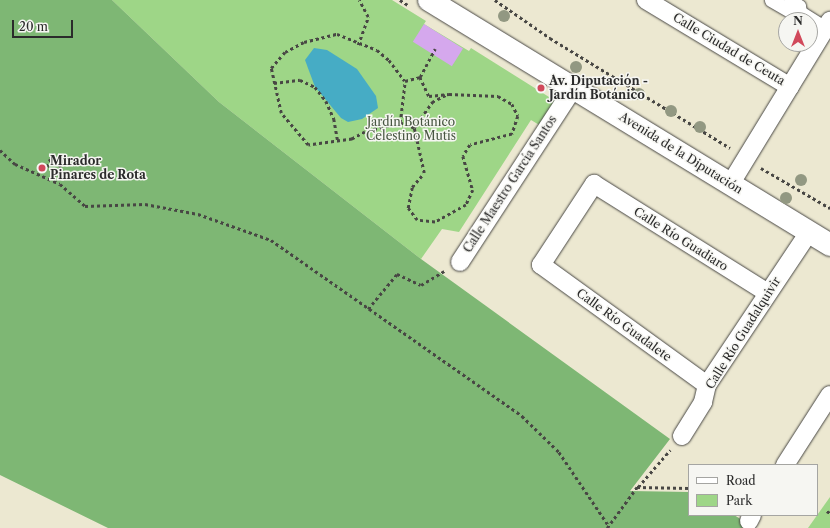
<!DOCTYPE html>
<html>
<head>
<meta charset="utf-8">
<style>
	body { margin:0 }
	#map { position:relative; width:830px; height:528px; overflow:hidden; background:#ece8d1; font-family:"Libre Caslon Text",serif }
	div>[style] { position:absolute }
	.green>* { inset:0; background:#9ed687 }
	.forest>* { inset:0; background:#7eb774 }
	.water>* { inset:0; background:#46acc5 }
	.building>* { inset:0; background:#d5a8ed; transform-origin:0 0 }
	.path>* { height:2.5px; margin-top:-1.25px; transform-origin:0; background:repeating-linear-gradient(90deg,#484744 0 3px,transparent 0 6px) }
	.roads { filter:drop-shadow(0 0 1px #484744) drop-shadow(0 0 1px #484744) }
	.pedestrian>* { height:13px; margin:-6.5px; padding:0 6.5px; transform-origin:6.5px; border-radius:6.5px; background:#fff }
	.minor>* { height:18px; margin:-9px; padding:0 9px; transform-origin:9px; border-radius:9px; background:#fff }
	.tertiary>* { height:22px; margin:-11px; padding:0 11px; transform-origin:11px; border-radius:11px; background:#fff }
	.trees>* { width:12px; height:12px; margin:-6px; border-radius:50%; background:#929882 }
	.dots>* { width:11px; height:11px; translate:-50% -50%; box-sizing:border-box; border:2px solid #f6f6f2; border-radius:50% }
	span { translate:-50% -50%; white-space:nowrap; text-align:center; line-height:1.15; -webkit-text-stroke:3px #f6f6f2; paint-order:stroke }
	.street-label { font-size:12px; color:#2b2b2b }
	.poi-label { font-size:12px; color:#2b2b2b; font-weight:700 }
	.left { translate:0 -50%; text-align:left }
	.park-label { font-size:12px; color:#485642 }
	.legend { position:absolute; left:688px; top:464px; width:130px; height:52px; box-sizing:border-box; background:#f6f6f2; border:1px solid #a5a5a2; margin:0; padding:5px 7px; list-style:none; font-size:12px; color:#2b2b2b }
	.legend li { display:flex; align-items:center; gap:8px; height:20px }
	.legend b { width:20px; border:1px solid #a5a5a2 }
	.north { position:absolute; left:778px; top:12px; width:40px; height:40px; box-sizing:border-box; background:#f6f6f2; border:1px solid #a5a5a2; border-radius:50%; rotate:0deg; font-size:11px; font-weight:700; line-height:16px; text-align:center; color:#2b2b2b }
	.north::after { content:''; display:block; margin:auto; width:14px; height:18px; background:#d1495b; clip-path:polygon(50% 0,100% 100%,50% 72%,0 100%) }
	.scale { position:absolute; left:12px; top:20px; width:61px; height:18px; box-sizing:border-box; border:2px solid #2b2b2b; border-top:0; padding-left:5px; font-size:12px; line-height:14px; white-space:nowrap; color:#2b2b2b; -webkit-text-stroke:3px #f6f6f2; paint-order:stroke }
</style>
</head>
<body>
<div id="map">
	<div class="green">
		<div style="clip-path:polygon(112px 0,392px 0,426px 21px,424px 24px,469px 51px,471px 48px,557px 102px,541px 126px,531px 120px,459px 232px,442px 229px,421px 259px,219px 102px)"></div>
		<div style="clip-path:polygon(830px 497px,830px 528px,808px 528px)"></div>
	</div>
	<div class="forest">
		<div style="clip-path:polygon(0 0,112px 0,219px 102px,421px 259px,670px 439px,630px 491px,689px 492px,689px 515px,734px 515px,755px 528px,108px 528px,0 475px)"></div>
	</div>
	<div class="water">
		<div style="clip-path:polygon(314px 48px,327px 50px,357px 69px,376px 96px,378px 108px,362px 119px,348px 122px,341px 118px,315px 87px,305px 60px)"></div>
	</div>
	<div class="building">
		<div style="left:424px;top:24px;width:46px;height:21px;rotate:32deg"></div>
	</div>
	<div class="path">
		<div style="left:400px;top:0;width:9px;rotate:32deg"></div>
		<div style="left:495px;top:0;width:67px;rotate:34.6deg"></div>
		<div style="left:550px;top:38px;width:211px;rotate:31.4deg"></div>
		<div style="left:358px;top:45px;width:30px;rotate:-70deg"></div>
		<div style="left:368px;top:17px;width:19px;rotate:-118deg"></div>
		<div style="left:420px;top:77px;width:21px;rotate:65deg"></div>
		<div style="left:429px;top:96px;width:20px;rotate:-6deg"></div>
		<div style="left:449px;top:94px;width:49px;rotate:2.3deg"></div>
		<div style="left:498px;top:96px;width:16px;rotate:30deg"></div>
		<div style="left:512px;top:104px;width:13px;rotate:63deg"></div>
		<div style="left:518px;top:116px;width:19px;rotate:108deg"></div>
		<div style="left:512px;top:134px;width:43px;rotate:165.3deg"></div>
		<div style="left:470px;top:145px;width:13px;rotate:122deg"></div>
		<div style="left:463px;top:156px;width:35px;rotate:74deg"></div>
		<div style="left:473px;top:190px;width:17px;rotate:115deg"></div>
		<div style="left:466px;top:205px;width:35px;rotate:151deg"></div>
		<div style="left:435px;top:222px;width:18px;rotate:-174deg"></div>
		<div style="left:417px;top:220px;width:15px;rotate:-127deg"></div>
		<div style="left:408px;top:208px;width:21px;rotate:-79deg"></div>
		<div style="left:412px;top:187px;width:18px;rotate:-49deg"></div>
		<div style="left:424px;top:173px;width:46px;rotate:-102.5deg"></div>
		<div style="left:414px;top:128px;width:15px;rotate:-160deg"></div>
		<div style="left:400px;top:123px;width:36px;rotate:166deg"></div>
		<div style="left:365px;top:132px;width:15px;rotate:152deg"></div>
		<div style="left:352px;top:139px;width:44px;rotate:172.2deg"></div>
		<div style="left:308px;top:145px;width:42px;rotate:-130.2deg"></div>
		<div style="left:281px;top:113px;width:46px;rotate:-102.5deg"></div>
		<div style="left:271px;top:68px;width:21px;rotate:-49deg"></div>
		<div style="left:285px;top:52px;width:21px;rotate:-28deg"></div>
		<div style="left:304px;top:42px;width:34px;rotate:-14deg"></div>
		<div style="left:337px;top:34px;width:43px;rotate:21.8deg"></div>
		<div style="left:377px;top:50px;width:16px;rotate:40deg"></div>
		<div style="left:389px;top:60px;width:26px;rotate:53deg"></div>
		<div style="left:405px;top:81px;width:16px;rotate:-15deg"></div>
		<div style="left:420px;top:77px;width:32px;rotate:-62deg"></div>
		<div style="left:274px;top:83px;width:26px;rotate:-7deg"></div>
		<div style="left:300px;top:80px;width:17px;rotate:25deg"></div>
		<div style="left:315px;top:87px;width:18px;rotate:52deg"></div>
		<div style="left:326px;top:101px;width:20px;rotate:66deg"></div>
		<div style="left:334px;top:119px;width:22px;rotate:80deg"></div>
		<div style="left:400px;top:123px;width:42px;rotate:-83.2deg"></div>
		<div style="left:414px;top:128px;width:32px;rotate:-55deg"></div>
		<div style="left:432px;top:102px;width:16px;rotate:-27deg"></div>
		<div style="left:0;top:150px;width:21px;rotate:43deg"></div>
		<div style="left:15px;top:164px;width:49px;rotate:24deg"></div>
		<div style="left:60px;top:184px;width:33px;rotate:41deg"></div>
		<div style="left:85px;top:206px;width:60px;rotate:-1.9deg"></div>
		<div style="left:145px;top:204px;width:54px;rotate:10.7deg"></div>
		<div style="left:198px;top:214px;width:77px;rotate:19.6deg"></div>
		<div style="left:271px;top:240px;width:307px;rotate:35deg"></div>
		<div style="left:522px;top:416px;width:52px;rotate:44.2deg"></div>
		<div style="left:559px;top:452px;width:89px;rotate:56deg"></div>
		<div style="left:47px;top:167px;width:14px;rotate:-69deg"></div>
		<div style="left:52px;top:154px;width:13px;rotate:27deg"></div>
		<div style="left:64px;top:160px;width:23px;rotate:121deg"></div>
		<div style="left:761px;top:168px;width:80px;rotate:30.1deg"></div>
		<div style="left:368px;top:309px;width:45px;rotate:-50.4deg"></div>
		<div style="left:397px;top:274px;width:26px;rotate:25deg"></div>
		<div style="left:421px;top:285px;width:27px;rotate:-31deg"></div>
		<div style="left:638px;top:487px;width:49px;rotate:-49.1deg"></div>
		<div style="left:827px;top:511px;width:4px;rotate:34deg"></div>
		<div style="left:607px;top:528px;width:51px;rotate:-53.8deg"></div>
		<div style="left:637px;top:487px;width:52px;rotate:1.1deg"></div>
	</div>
	<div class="roads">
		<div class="pedestrian">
			<div style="left:771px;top:0;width:28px;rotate:30deg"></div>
			<div style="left:795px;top:14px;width:5px;rotate:-22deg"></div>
			<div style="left:790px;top:0;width:11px;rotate:34deg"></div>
			<div style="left:799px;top:6px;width:6px;rotate:81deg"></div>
			<div style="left:800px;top:12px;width:31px;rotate:32deg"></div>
		</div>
		<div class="minor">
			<div style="left:646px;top:0;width:168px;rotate:31.1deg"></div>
			<div style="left:731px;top:183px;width:190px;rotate:-58.6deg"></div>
			<div style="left:460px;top:262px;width:209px;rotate:-56.9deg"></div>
			<div style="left:707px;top:385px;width:205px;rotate:-144.1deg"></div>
			<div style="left:541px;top:265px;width:97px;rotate:-56.8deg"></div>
			<div style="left:594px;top:184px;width:205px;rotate:32.1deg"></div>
			<div style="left:682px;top:436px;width:40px;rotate:-58deg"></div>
			<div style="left:703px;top:402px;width:17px;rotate:-77deg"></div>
			<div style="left:707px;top:385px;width:184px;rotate:-56.3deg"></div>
			<div style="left:785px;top:465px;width:83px;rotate:-57.3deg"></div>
			<div style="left:749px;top:521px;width:7px;rotate:-63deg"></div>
		</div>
		<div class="tertiary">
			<div style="left:429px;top:0;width:470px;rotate:31.4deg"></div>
		</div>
	</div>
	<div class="trees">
		<div style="left:504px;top:16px"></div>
		<div style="left:576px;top:67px"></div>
		<div style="left:639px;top:94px"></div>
		<div style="left:671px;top:111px"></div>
		<div style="left:700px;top:127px"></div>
		<div style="left:801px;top:180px"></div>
		<div style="left:786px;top:198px"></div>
	</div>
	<div class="dots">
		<div style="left:541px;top:88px;background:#d1495b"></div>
		<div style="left:42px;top:168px;background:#d1495b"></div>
	</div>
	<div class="street-label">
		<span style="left:729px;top:49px;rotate:31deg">Calle Ciudad de Ceuta</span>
		<span style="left:681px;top:153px;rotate:32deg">Avenida de la Diputación</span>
		<span style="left:510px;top:184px;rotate:-57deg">Calle Maestro García Santos</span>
		<span style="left:681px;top:239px;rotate:32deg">Calle Río Guadiaro</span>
		<span style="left:624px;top:325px;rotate:36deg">Calle Río Guadalete</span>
		<span style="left:743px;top:333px;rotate:-58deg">Calle Río Guadalquivir</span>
	</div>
	<div class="poi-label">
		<span class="left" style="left:549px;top:88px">Av. Diputación -<br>Jardín Botánico</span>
		<span class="left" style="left:50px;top:168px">Mirador<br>Pinares de Rota</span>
	</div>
	<div class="park-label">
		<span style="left:411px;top:129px">Jardín Botánico<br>Celestino Mutis</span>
	</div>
	<ul class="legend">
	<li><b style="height:5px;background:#fff"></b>Road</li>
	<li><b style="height:11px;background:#9ed687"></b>Park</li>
	</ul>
	<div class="north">N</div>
	<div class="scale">20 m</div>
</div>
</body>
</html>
